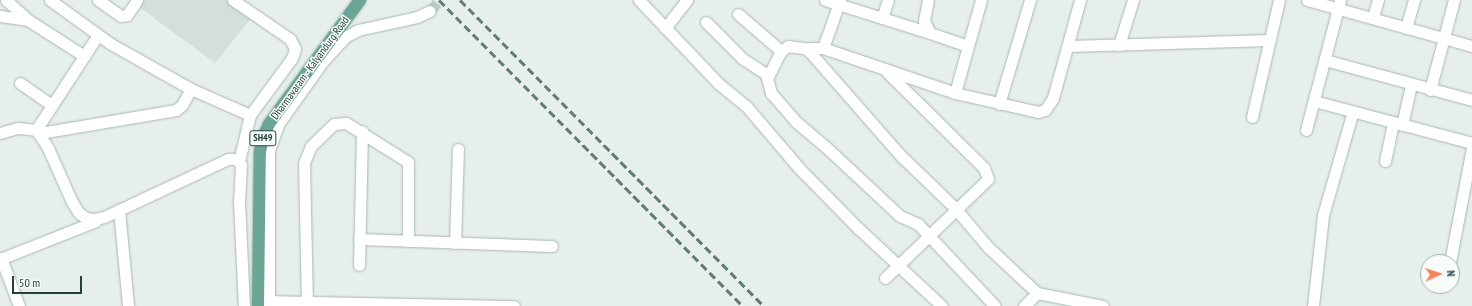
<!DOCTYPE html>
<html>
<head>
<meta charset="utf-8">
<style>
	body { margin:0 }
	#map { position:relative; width:1472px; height:306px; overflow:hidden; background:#e6efeb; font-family:"PT Sans Narrow",sans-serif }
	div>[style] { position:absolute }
	.built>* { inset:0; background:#d4dfda }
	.minor-tunnel>* { height:11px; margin-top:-5.5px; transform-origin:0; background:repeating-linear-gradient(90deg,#bfccc8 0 11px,transparent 0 16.5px) }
	.roads { filter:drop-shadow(0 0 1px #a8b8b2) drop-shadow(0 0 1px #a8b8b2) }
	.minor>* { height:11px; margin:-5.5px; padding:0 5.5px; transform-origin:5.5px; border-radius:5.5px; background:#fff }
	.major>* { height:12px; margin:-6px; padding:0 6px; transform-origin:6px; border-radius:6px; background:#6aa596 }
	.rail>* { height:3px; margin-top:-1.5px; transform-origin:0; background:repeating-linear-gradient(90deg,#5f7d75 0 8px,transparent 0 12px) }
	span { translate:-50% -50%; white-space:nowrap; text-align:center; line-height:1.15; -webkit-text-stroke:3px #f7fbf9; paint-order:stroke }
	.shield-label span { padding:1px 3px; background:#f7fbf9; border:1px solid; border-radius:3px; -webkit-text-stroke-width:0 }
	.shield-label { font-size:10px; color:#24423a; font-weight:700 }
	.street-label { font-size:11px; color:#24423a }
	.north { position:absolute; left:1420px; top:254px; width:40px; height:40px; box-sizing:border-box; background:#f7fbf9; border:1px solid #a3b1ad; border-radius:50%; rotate:87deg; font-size:11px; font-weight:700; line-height:16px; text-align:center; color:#24423a }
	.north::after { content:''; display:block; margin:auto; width:14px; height:18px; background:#f4845f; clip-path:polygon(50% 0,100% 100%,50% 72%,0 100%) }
	.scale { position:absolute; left:12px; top:276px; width:70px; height:18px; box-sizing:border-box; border:2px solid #24423a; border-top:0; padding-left:5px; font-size:12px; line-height:14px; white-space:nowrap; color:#24423a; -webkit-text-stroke:3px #f7fbf9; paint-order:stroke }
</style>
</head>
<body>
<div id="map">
	<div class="built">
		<div style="clip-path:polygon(144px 0,226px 0,252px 17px,215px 63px,139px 7px)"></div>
	</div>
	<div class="minor-tunnel">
		<div style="left:430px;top:11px;width:15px;rotate:-48deg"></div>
	</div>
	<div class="roads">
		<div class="minor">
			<div style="left:6px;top:0;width:30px;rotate:42deg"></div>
			<div style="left:28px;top:20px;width:67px;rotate:32.7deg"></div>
			<div style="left:50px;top:0;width:75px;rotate:35.8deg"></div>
			<div style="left:111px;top:44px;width:92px;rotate:29.4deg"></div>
			<div style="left:191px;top:89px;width:64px;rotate:23.8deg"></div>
			<div style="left:98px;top:0;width:28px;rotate:35deg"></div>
			<div style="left:121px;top:16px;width:6px;rotate:-9deg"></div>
			<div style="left:127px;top:15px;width:18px;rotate:-56deg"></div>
			<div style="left:233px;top:0;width:69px;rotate:34.4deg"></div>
			<div style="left:290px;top:39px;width:11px;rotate:63deg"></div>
			<div style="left:295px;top:49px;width:9px;rotate:108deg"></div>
			<div style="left:292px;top:58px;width:71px;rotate:126.4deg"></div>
			<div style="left:250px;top:115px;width:47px;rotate:103.4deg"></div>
			<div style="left:639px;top:0;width:116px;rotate:46.4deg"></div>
			<div style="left:719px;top:84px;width:36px;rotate:39deg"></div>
			<div style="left:747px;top:107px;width:79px;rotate:49.6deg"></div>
			<div style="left:798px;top:167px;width:87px;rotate:45.5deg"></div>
			<div style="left:859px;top:229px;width:113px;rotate:42.9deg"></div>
			<div style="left:825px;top:0;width:110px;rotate:17.4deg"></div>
			<div style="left:840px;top:0;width:51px;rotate:109.5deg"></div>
			<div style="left:823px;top:48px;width:12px;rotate:180deg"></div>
			<div style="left:811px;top:48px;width:4px;rotate:124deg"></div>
			<div style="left:809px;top:51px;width:140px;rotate:48.8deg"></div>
			<div style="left:901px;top:156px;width:75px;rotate:43.9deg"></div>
			<div style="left:955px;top:208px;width:51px;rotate:49.8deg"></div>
			<div style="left:988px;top:247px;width:67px;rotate:43.2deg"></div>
			<div style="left:1037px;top:293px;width:67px;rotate:11.1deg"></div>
			<div style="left:928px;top:0;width:21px;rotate:101deg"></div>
			<div style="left:924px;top:21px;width:13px;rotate:63deg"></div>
			<div style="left:930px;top:33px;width:40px;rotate:18.9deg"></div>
			<div style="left:1307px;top:0;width:171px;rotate:15.6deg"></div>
			<div style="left:738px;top:14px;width:57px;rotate:40.7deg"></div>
			<div style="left:0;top:16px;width:27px;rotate:8deg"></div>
			<div style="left:1373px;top:17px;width:18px;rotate:-74deg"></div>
			<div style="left:882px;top:18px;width:19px;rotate:-72deg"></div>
			<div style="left:706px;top:22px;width:52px;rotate:45deg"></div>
			<div style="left:743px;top:59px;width:30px;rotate:33deg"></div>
			<div style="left:665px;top:28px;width:36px;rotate:-52deg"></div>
			<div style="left:1406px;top:28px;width:29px;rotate:-74deg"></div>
			<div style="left:1119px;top:45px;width:47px;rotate:-72.7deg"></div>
			<div style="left:1068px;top:46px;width:202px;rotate:-1.7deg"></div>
			<div style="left:823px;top:48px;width:139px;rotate:18.8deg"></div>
			<div style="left:955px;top:93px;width:85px;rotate:12.9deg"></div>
			<div style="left:1038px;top:112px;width:7px;rotate:-16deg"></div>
			<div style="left:1045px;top:110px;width:14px;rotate:-56deg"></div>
			<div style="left:1053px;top:98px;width:102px;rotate:-74.6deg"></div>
			<div style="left:810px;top:49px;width:22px;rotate:-172deg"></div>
			<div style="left:788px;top:46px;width:9px;rotate:144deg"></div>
			<div style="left:781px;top:51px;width:30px;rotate:117deg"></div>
			<div style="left:767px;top:78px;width:16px;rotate:75deg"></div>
			<div style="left:771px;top:93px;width:37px;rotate:49deg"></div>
			<div style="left:795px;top:121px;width:42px;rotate:40.2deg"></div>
			<div style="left:827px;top:148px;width:100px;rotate:43deg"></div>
			<div style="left:900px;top:216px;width:20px;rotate:24deg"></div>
			<div style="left:918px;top:224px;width:112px;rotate:46.8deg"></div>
			<div style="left:1325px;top:60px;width:152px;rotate:15.2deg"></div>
			<div style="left:20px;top:83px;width:39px;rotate:35deg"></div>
			<div style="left:1430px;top:90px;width:93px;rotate:-75.1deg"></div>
			<div style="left:955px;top:93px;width:97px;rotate:-74.4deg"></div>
			<div style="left:1314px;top:101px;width:163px;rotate:14.9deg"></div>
			<div style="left:999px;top:104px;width:109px;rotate:-73.4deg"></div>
			<div style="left:1252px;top:117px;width:120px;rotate:-77deg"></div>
			<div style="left:1402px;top:125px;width:41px;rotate:-77.3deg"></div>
			<div style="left:36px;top:130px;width:113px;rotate:-56.9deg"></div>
			<div style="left:1306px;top:130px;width:134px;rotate:-75.3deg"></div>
			<div style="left:0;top:133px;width:19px;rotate:-16deg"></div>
			<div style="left:18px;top:128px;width:18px;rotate:6deg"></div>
			<div style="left:36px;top:130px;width:22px;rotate:56deg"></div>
			<div style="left:48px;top:148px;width:59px;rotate:66deg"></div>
			<div style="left:72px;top:202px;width:13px;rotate:58deg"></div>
			<div style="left:79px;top:213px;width:9px;rotate:36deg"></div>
			<div style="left:86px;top:218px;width:8px;rotate:7deg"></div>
			<div style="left:94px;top:219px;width:10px;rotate:-11deg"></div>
			<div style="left:104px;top:217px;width:137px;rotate:-25.1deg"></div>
			<div style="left:228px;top:159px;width:8px"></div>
			<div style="left:236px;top:159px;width:8px;rotate:50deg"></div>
			<div style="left:241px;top:165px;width:36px;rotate:93deg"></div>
			<div style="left:239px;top:201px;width:105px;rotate:87.3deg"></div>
			<div style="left:40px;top:133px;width:138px;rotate:-9.6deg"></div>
			<div style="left:176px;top:110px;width:8px;rotate:-40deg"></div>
			<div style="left:182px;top:105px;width:18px;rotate:-61deg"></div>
			<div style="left:1385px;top:161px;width:40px;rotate:-78deg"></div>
			<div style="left:119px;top:210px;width:96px;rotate:84.6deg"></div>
			<div style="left:359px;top:239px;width:193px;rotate:2.1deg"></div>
			<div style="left:455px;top:243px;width:94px;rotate:-88.2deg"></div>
			<div style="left:1px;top:258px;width:51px;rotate:69.4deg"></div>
			<div style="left:0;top:259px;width:103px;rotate:-21.6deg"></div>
			<div style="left:1450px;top:262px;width:116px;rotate:-79.1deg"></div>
			<div style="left:359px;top:265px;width:134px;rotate:-88.7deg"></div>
			<div style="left:885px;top:278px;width:143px;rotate:-43.9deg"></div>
			<div style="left:988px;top:179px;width:12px;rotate:-110deg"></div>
			<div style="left:984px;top:168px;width:136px;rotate:-135.3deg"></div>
			<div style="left:269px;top:301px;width:245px;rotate:1.2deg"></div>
			<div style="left:269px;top:306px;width:156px;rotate:-90deg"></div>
			<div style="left:269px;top:150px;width:29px;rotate:-70deg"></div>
			<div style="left:279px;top:123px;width:76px;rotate:-54.6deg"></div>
			<div style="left:323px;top:61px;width:33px;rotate:-47deg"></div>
			<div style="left:345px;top:37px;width:15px;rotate:-28deg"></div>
			<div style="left:358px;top:30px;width:60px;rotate:-12.4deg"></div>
			<div style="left:417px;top:17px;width:14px;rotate:-25deg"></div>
			<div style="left:307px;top:306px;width:143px;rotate:-91.2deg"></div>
			<div style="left:304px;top:163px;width:18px;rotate:-68deg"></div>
			<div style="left:311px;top:146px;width:32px;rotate:-44deg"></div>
			<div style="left:334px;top:124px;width:12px;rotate:-5deg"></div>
			<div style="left:346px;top:123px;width:73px;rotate:32.2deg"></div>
			<div style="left:408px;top:162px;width:79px;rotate:90deg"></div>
			<div style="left:1024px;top:306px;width:18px;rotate:-45deg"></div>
			<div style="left:1313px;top:306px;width:92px;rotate:-83.7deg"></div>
			<div style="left:1323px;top:215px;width:108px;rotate:-73.9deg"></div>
		</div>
		<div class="major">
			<div style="left:258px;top:306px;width:154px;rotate:-89.3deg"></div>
			<div style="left:260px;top:152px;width:15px;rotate:-79deg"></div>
			<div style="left:263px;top:137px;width:14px;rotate:-65deg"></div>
			<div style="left:269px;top:124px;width:154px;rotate:-53.7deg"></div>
		</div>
	</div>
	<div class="rail">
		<div style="left:439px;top:0;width:431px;rotate:45.2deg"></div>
		<div style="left:460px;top:0;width:431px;rotate:45.2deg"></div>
	</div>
	<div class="shield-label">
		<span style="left:263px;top:138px">SH49</span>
	</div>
	<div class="street-label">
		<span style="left:310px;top:68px;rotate:-54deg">Dharmavaram - Kalyandurg Road</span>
	</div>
	<div class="north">N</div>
	<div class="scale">50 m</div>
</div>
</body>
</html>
